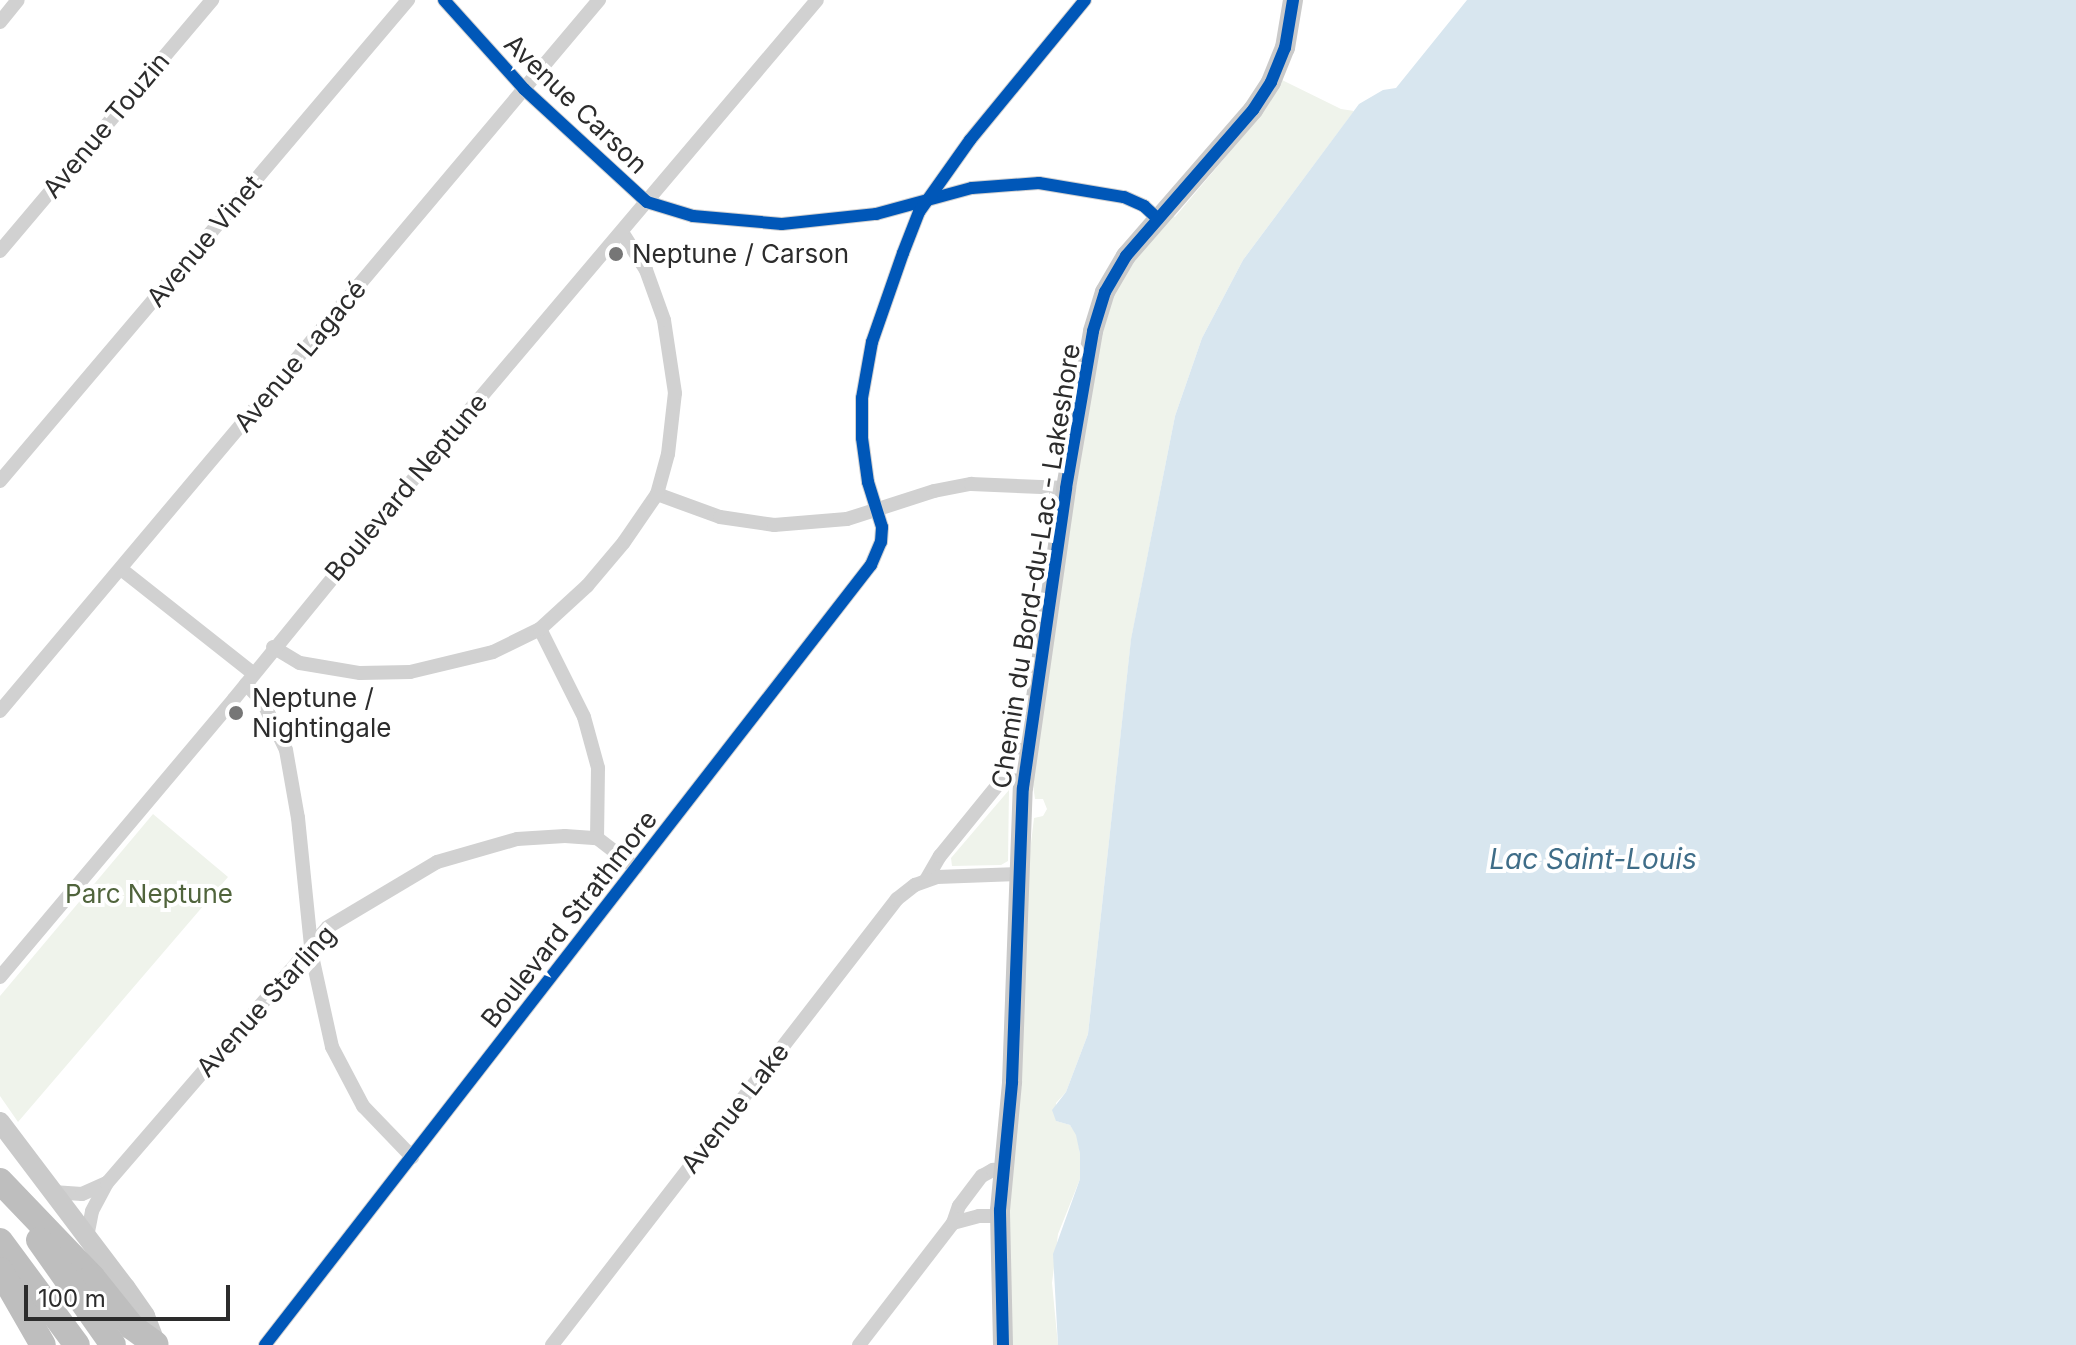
<!DOCTYPE html>
<html>
<head>
<meta charset="utf-8">
<style>
	body { margin:0 }
	#map { position:relative; width:2076px; height:1345px; overflow:hidden; background:#fff; font-family:Inter,sans-serif }
	div>[style] { position:absolute }
	.green>* { inset:0; background:#eff3eb }
	.water>* { inset:0; background:#d8e6ef }
	.street>* { height:14px; margin:-7px; padding:0 7px; transform-origin:7px; border-radius:7px; background:#d1d1d1 }
	.secondary>* { height:20px; margin:-10px; padding:0 10px; transform-origin:10px; border-radius:10px; background:#cacaca }
	.highway>* { height:26px; margin:-13px; padding:0 13px; transform-origin:13px; border-radius:13px; background:#bebebe }
	.cycleway>* { height:12px; margin:-6px; padding:0 6px; transform-origin:6px; border-radius:6px; background:#0057b8 }
	.dots>* { width:22px; height:22px; translate:-50% -50%; box-sizing:border-box; border:4px solid #fff; border-radius:50% }
	span { translate:-50% -50%; white-space:nowrap; text-align:center; line-height:1.15; -webkit-text-stroke:8px #fff; paint-order:stroke }
	.street-label { font-size:26px; color:#2c2c2c }
	.poi-label { font-size:26px; color:#2c2c2c }
	.left { translate:0 -50%; text-align:left }
	.park-label { font-size:26px; color:#50643c }
	.water-label { font-size:28px; color:#3f6d88; font-style:italic }
	.scale { position:absolute; left:24px; top:1285px; width:206px; height:36px; box-sizing:border-box; border:4px solid #2c2c2c; border-top:0; padding-left:10px; font-size:24px; line-height:28px; white-space:nowrap; color:#2c2c2c; -webkit-text-stroke:6px #fff; paint-order:stroke }
</style>
</head>
<body>
<div id="map">
	<div class="green">
		<div style="clip-path:polygon(1282px 80px,1341px 109px,1354px 111px,1243px 260px,1202px 338px,1175px 416px,1131px 640px,1088px 1034px,1066px 1092px,1056px 1103px,1056px 1121px,1070px 1125px,1077px 1135px,1080px 1154px,1080px 1179px,1058px 1234px,1052px 1283px,1058px 1345px,1012px 1345px,1008px 1206px,1029px 860px,1034px 818px,1043px 816px,1047px 809px,1043px 799px,1035px 799px,1033px 785px,1073px 499px,1103px 327px,1115px 291px,1138px 255px,1173px 216px,1175px 217px,1260px 116px)"></div>
		<div style="clip-path:polygon(1009px 790px,1008px 861px,1001px 865px,952px 866px,951px 858px)"></div>
		<div style="clip-path:polygon(153px 814px,228px 877px,18px 1122px,0 1096px,0 996px)"></div>
	</div>
	<div class="water">
		<div style="clip-path:polygon(1467px 0,2076px 0,2076px 1345px,1058px 1345px,1053px 1254px,1080px 1179px,1080px 1154px,1076px 1135px,1070px 1125px,1056px 1121px,1052px 1110px,1066px 1092px,1088px 1034px,1131px 639px,1175px 416px,1202px 338px,1243px 260px,1359px 104px,1383px 90px,1396px 88px)"></div>
	</div>
	<div class="street">
		<div style="left:444px;top:0;width:120px;rotate:48deg"></div>
		<div style="left:524px;top:89px;width:167px;rotate:42.6deg"></div>
		<div style="left:647px;top:202px;width:48px;rotate:16.9deg"></div>
		<div style="left:693px;top:216px;width:89px;rotate:5.1deg"></div>
		<div style="left:782px;top:224px;width:95px;rotate:-6.1deg"></div>
		<div style="left:876px;top:214px;width:99px;rotate:-15.2deg"></div>
		<div style="left:972px;top:188px;width:67px;rotate:-4.3deg"></div>
		<div style="left:1039px;top:183px;width:86px;rotate:9.4deg"></div>
		<div style="left:1124px;top:197px;width:22px;rotate:24deg"></div>
		<div style="left:1144px;top:206px;width:19px;rotate:43deg"></div>
		<div style="left:0;top:22px;width:28px;rotate:-51deg"></div>
		<div style="left:0;top:251px;width:329px;rotate:-49.8deg"></div>
		<div style="left:0;top:481px;width:631px;rotate:-49.69deg"></div>
		<div style="left:657px;top:494px;width:67px;rotate:20.1deg"></div>
		<div style="left:720px;top:517px;width:55px;rotate:8.4deg"></div>
		<div style="left:774px;top:525px;width:73px;rotate:-4.7deg"></div>
		<div style="left:847px;top:519px;width:91px;rotate:-17.8deg"></div>
		<div style="left:934px;top:491px;width:38px;rotate:-11deg"></div>
		<div style="left:971px;top:484px;width:95px;rotate:2.4deg"></div>
		<div style="left:121px;top:569px;width:169px;rotate:38.3deg"></div>
		<div style="left:540px;top:629px;width:98px;rotate:63.4deg"></div>
		<div style="left:584px;top:717px;width:53px;rotate:74.6deg"></div>
		<div style="left:598px;top:768px;width:70px;rotate:90.8deg"></div>
		<div style="left:273px;top:647px;width:31px;rotate:31deg"></div>
		<div style="left:300px;top:663px;width:61px;rotate:9.5deg"></div>
		<div style="left:360px;top:673px;width:50px;rotate:-1.1deg"></div>
		<div style="left:410px;top:672px;width:85px;rotate:-13.5deg"></div>
		<div style="left:493px;top:652px;width:52px;rotate:-26.1deg"></div>
		<div style="left:540px;top:629px;width:64px;rotate:-42.5deg"></div>
		<div style="left:587px;top:586px;width:57px;rotate:-49.9deg"></div>
		<div style="left:624px;top:542px;width:58px;rotate:-55.5deg"></div>
		<div style="left:657px;top:494px;width:41px;rotate:-74.6deg"></div>
		<div style="left:668px;top:454px;width:61px;rotate:-83.5deg"></div>
		<div style="left:675px;top:393px;width:74px;rotate:-98.6deg"></div>
		<div style="left:664px;top:320px;width:53px;rotate:-109.8deg"></div>
		<div style="left:646px;top:270px;width:45px;rotate:-122.3deg"></div>
		<div style="left:246px;top:684px;width:25px;rotate:47deg"></div>
		<div style="left:263px;top:702px;width:53px;rotate:64.4deg"></div>
		<div style="left:286px;top:750px;width:69px;rotate:80deg"></div>
		<div style="left:298px;top:818px;width:139px;rotate:84.2deg"></div>
		<div style="left:312px;top:956px;width:93px;rotate:77.6deg"></div>
		<div style="left:332px;top:1047px;width:67px;rotate:62.3deg"></div>
		<div style="left:363px;top:1106px;width:71px;rotate:46.1deg"></div>
		<div style="left:0;top:711px;width:930px;rotate:-49.89deg"></div>
		<div style="left:926px;top:880px;width:28px;rotate:-60deg"></div>
		<div style="left:940px;top:856px;width:138px;rotate:-50.9deg"></div>
		<div style="left:0;top:977px;width:363px;rotate:-49.9deg"></div>
		<div style="left:234px;top:699px;width:381px;rotate:-50.8deg"></div>
		<div style="left:475px;top:404px;width:529px;rotate:-49.75deg"></div>
		<div style="left:53px;top:1192px;width:29px;rotate:4deg"></div>
		<div style="left:82px;top:1194px;width:27px;rotate:-24deg"></div>
		<div style="left:953px;top:1223px;width:27px;rotate:-15deg"></div>
		<div style="left:979px;top:1216px;width:20px"></div>
		<div style="left:87px;top:1237px;width:26px;rotate:-79deg"></div>
		<div style="left:92px;top:1211px;width:32px;rotate:-62deg"></div>
		<div style="left:107px;top:1183px;width:338px;rotate:-49.2deg"></div>
		<div style="left:328px;top:927px;width:127px;rotate:-30.8deg"></div>
		<div style="left:437px;top:862px;width:83px;rotate:-16deg"></div>
		<div style="left:517px;top:839px;width:48px;rotate:-3.6deg"></div>
		<div style="left:565px;top:836px;width:32px;rotate:4deg"></div>
		<div style="left:597px;top:838px;width:49px;rotate:37.6deg"></div>
		<div style="left:265px;top:1345px;width:988px;rotate:-52.16deg"></div>
		<div style="left:871px;top:565px;width:25px;rotate:-67deg"></div>
		<div style="left:881px;top:542px;width:15px;rotate:-86deg"></div>
		<div style="left:882px;top:527px;width:47px;rotate:-107.3deg"></div>
		<div style="left:868px;top:482px;width:44px;rotate:-97.8deg"></div>
		<div style="left:862px;top:438px;width:40px;rotate:-90deg"></div>
		<div style="left:862px;top:398px;width:57px;rotate:-79.9deg"></div>
		<div style="left:872px;top:342px;width:94px;rotate:-70.8deg"></div>
		<div style="left:903px;top:253px;width:44px;rotate:-68.7deg"></div>
		<div style="left:919px;top:212px;width:88px;rotate:-54.7deg"></div>
		<div style="left:970px;top:140px;width:181px;rotate:-50.6deg"></div>
		<div style="left:552px;top:1345px;width:564px;rotate:-52.28deg"></div>
		<div style="left:897px;top:899px;width:23px;rotate:-38deg"></div>
		<div style="left:915px;top:885px;width:23px;rotate:-20deg"></div>
		<div style="left:937px;top:877px;width:83px;rotate:-2.1deg"></div>
		<div style="left:859px;top:1345px;width:154px;rotate:-52.4deg"></div>
		<div style="left:953px;top:1223px;width:18px;rotate:-71deg"></div>
		<div style="left:959px;top:1206px;width:38px;rotate:-53deg"></div>
		<div style="left:982px;top:1176px;width:13px;rotate:-29deg"></div>
		<div style="left:993px;top:1170px;width:10px"></div>
	</div>
	<div class="secondary">
		<div style="left:0;top:1122px;width:207px;rotate:52.9deg"></div>
		<div style="left:125px;top:1287px;width:35px;rotate:55deg"></div>
		<div style="left:145px;top:1316px;width:31px;rotate:69deg"></div>
		<div style="left:1003px;top:1345px;width:135px;rotate:-91.3deg"></div>
		<div style="left:1000px;top:1210px;width:129px;rotate:-84.6deg"></div>
		<div style="left:1012px;top:1082px;width:294px;rotate:-87.9deg"></div>
		<div style="left:1023px;top:788px;width:303px;rotate:-81.8deg"></div>
		<div style="left:1066px;top:488px;width:159px;rotate:-80.2deg"></div>
		<div style="left:1093px;top:331px;width:41px;rotate:-72.9deg"></div>
		<div style="left:1105px;top:292px;width:42px;rotate:-59.7deg"></div>
		<div style="left:1126px;top:256px;width:194px;rotate:-49deg"></div>
		<div style="left:1253px;top:110px;width:33px;rotate:-57deg"></div>
		<div style="left:1271px;top:82px;width:37px;rotate:-68deg"></div>
		<div style="left:1285px;top:48px;width:49px;rotate:-80.5deg"></div>
	</div>
	<div class="highway">
		<div style="left:0;top:1181px;width:133px;rotate:46.2deg"></div>
		<div style="left:92px;top:1277px;width:64px;rotate:51.3deg"></div>
		<div style="left:132px;top:1327px;width:29px;rotate:36deg"></div>
		<div style="left:39px;top:1240px;width:128px;rotate:54.8deg"></div>
		<div style="left:0;top:1241px;width:129px;rotate:53.5deg"></div>
		<div style="left:0;top:1270px;width:86px;rotate:60.2deg"></div>
	</div>
	<div class="cycleway">
		<div style="left:444px;top:0;width:120px;rotate:48deg"></div>
		<div style="left:524px;top:89px;width:167px;rotate:42.6deg"></div>
		<div style="left:647px;top:202px;width:48px;rotate:16.9deg"></div>
		<div style="left:693px;top:216px;width:89px;rotate:5.1deg"></div>
		<div style="left:782px;top:224px;width:95px;rotate:-6.1deg"></div>
		<div style="left:876px;top:214px;width:99px;rotate:-15.2deg"></div>
		<div style="left:972px;top:188px;width:67px;rotate:-4.3deg"></div>
		<div style="left:1039px;top:183px;width:86px;rotate:9.4deg"></div>
		<div style="left:1124px;top:197px;width:22px;rotate:24deg"></div>
		<div style="left:1144px;top:206px;width:19px;rotate:43deg"></div>
		<div style="left:265px;top:1345px;width:988px;rotate:-52.16deg"></div>
		<div style="left:871px;top:565px;width:25px;rotate:-67deg"></div>
		<div style="left:881px;top:542px;width:15px;rotate:-86deg"></div>
		<div style="left:882px;top:527px;width:47px;rotate:-107.3deg"></div>
		<div style="left:868px;top:482px;width:44px;rotate:-97.8deg"></div>
		<div style="left:862px;top:438px;width:40px;rotate:-90deg"></div>
		<div style="left:862px;top:398px;width:57px;rotate:-79.9deg"></div>
		<div style="left:872px;top:342px;width:94px;rotate:-70.8deg"></div>
		<div style="left:903px;top:253px;width:44px;rotate:-68.7deg"></div>
		<div style="left:919px;top:212px;width:88px;rotate:-54.7deg"></div>
		<div style="left:970px;top:140px;width:181px;rotate:-50.6deg"></div>
		<div style="left:1003px;top:1345px;width:135px;rotate:-91.3deg"></div>
		<div style="left:1000px;top:1210px;width:129px;rotate:-84.6deg"></div>
		<div style="left:1012px;top:1082px;width:294px;rotate:-87.9deg"></div>
		<div style="left:1023px;top:788px;width:303px;rotate:-81.8deg"></div>
		<div style="left:1066px;top:488px;width:159px;rotate:-80.2deg"></div>
		<div style="left:1093px;top:331px;width:41px;rotate:-72.9deg"></div>
		<div style="left:1105px;top:292px;width:42px;rotate:-59.7deg"></div>
		<div style="left:1126px;top:256px;width:194px;rotate:-49deg"></div>
		<div style="left:1253px;top:110px;width:33px;rotate:-57deg"></div>
		<div style="left:1271px;top:82px;width:37px;rotate:-68deg"></div>
		<div style="left:1285px;top:48px;width:49px;rotate:-80.5deg"></div>
	</div>
	<div class="dots">
		<div style="left:616px;top:254px;background:#767676"></div>
		<div style="left:236px;top:713px;background:#767676"></div>
	</div>
	<div class="street-label">
		<span style="left:576px;top:104px;rotate:44deg">Avenue Carson</span>
		<span style="left:106px;top:125px;rotate:-50deg">Avenue Touzin</span>
		<span style="left:204px;top:241px;rotate:-50deg">Avenue Vinet</span>
		<span style="left:300px;top:356px;rotate:-50deg">Avenue Lagacé</span>
		<span style="left:406px;top:487px;rotate:-50deg">Boulevard Neptune</span>
		<span style="left:1036px;top:566px;rotate:-81deg">Chemin du Bord-du-Lac - Lakeshore</span>
		<span style="left:569px;top:919px;rotate:-52deg">Boulevard Strathmore</span>
		<span style="left:266px;top:1001px;rotate:-48deg">Avenue Starling</span>
		<span style="left:735px;top:1108px;rotate:-52deg">Avenue Lake</span>
	</div>
	<div class="poi-label">
		<span class="left" style="left:632px;top:254px">Neptune / Carson</span>
		<span class="left" style="left:252px;top:713px">Neptune /<br>Nightingale</span>
	</div>
	<div class="park-label">
		<span style="left:149px;top:894px">Parc Neptune</span>
	</div>
	<div class="water-label">
		<span style="left:1593px;top:859px">Lac Saint-Louis</span>
	</div>
	<div class="scale">100 m</div>
</div>
</body>
</html>
